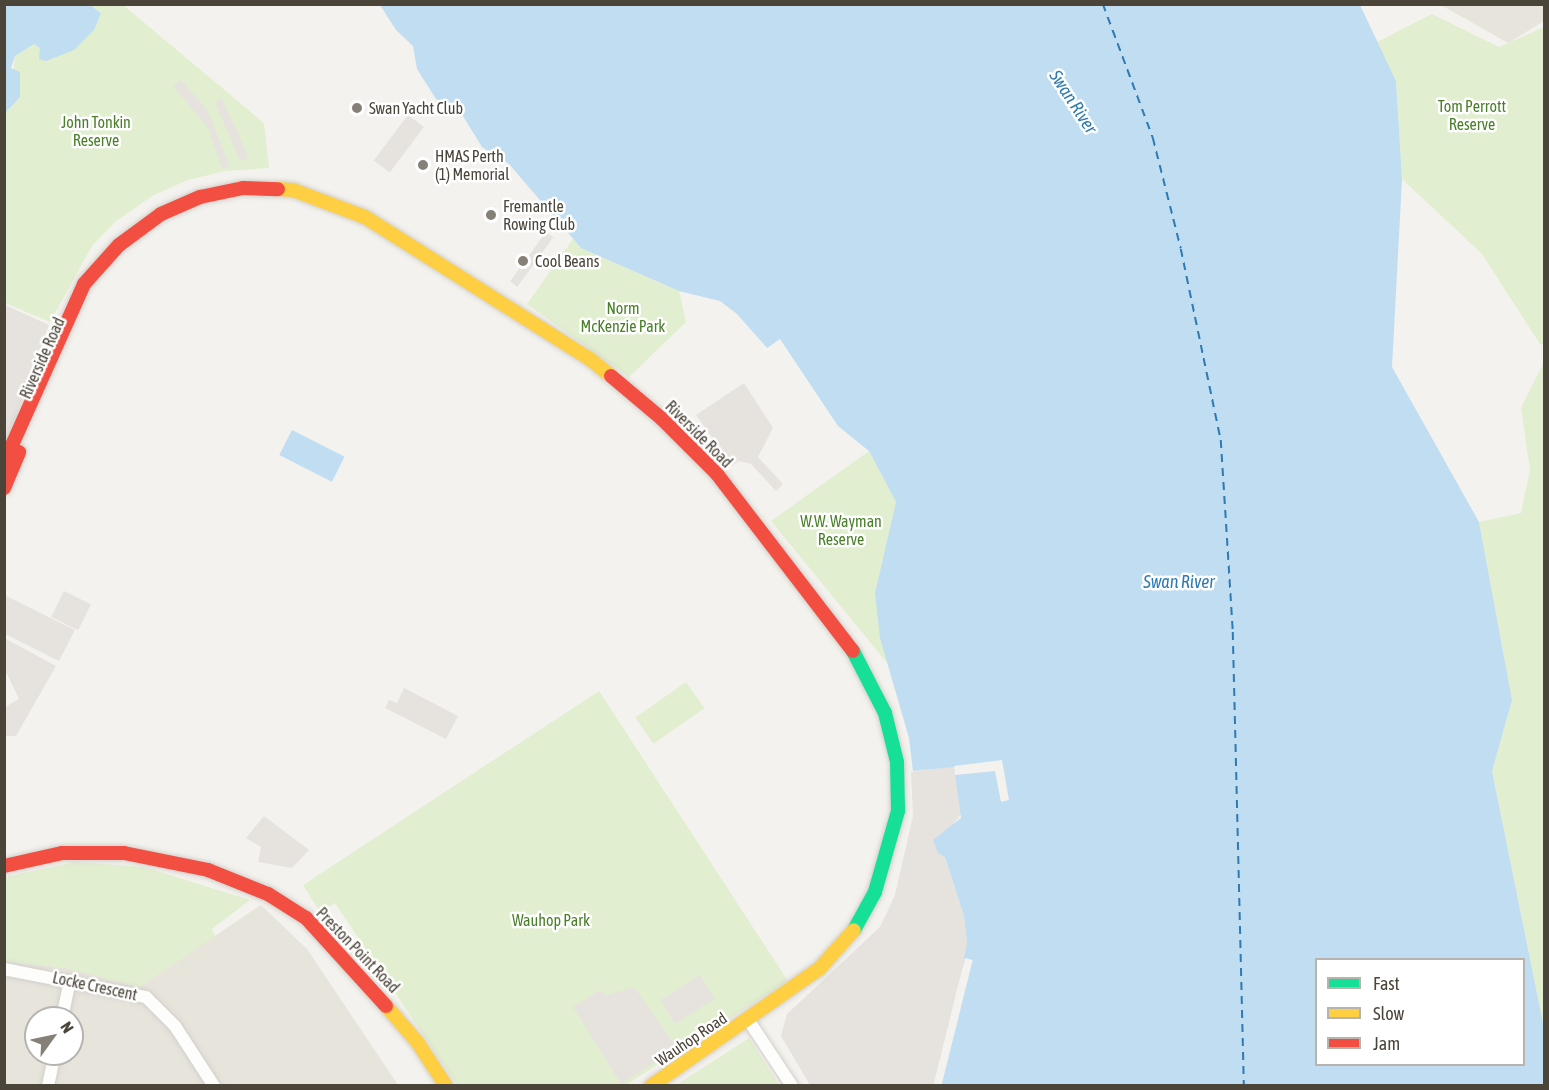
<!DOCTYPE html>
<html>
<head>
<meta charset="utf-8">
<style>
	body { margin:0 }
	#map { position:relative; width:1549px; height:1090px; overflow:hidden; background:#f4f2ee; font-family:"Asap Condensed",sans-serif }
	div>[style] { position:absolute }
	.residential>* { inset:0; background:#e7e4dc }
	.industrial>* { inset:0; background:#e6e2de }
	.green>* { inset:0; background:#e1eecf; transform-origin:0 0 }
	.parking>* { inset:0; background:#e6e3df; transform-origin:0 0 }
	.water>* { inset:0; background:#c0ddf1; transform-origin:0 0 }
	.pier>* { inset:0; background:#f4f2ee; transform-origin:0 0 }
	.ferry>* { height:1.5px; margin-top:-0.75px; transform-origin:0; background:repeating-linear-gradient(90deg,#2e7ab2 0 8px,transparent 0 14px) }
	.roads { filter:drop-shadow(0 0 2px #d2d0cb) drop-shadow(0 0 2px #d2d0cb) }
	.street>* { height:12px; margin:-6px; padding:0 6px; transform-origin:6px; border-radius:6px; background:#fdfdfc }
	.fast>* { height:14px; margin:-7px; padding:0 7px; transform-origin:7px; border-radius:7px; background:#16e098 }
	.slow>* { height:14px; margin:-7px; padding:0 7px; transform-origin:7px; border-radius:7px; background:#ffcf43 }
	.jam>* { height:14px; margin:-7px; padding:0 7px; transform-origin:7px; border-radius:7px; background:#f24e42 }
	.dots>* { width:16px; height:16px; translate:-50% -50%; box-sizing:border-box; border:3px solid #fff; border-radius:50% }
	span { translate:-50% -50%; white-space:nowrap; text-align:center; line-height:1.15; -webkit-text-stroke:5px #fff; paint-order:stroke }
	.park-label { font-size:16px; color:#4a7f2a }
	.poi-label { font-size:16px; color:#4b4439 }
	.left { translate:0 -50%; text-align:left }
	.street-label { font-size:16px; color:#4b4439 }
	.water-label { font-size:18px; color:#2e7ab2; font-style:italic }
	.frame { position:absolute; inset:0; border:6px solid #4b4439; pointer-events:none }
	.legend { position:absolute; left:1315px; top:958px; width:210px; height:108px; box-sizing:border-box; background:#fff; border:2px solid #b7b4b0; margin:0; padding:8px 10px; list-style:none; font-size:18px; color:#4b4439 }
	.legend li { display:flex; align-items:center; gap:12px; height:30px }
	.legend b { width:30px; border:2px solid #b7b4b0 }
	.north { position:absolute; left:24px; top:1006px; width:60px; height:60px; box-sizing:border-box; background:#fff; border:2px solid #b7b4b0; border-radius:50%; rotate:57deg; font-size:16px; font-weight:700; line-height:24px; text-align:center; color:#4b4439 }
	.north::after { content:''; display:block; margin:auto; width:21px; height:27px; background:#868178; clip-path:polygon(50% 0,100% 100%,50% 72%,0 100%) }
</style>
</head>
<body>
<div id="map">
	<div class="residential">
		<div style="clip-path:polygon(1441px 5px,1544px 5px,1544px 21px,1508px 43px)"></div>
		<div style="clip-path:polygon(evenodd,261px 905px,307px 949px,398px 1085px,5px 1085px,4px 961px,66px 968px,139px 987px,261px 905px,36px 1018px,72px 1018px,72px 1054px,36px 1054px,36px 1018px)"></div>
	</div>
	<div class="industrial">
		<div style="clip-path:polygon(1002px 760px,948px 831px,945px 857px,964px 916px,967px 943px,949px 1085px,810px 1085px,781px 1036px,787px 1014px,880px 927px,895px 895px,913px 816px,911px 772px)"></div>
	</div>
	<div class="green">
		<div style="clip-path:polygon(90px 5px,123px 5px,264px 123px,269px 168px,225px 171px,188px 180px,154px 195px,116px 221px,92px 246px,50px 322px,5px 303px,4px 113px,9px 109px,15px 56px,34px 44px,40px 48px,101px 13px)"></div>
		<div style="clip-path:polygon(1432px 14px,1499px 47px,1544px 27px,1544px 344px,1540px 344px,1482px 254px,1402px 179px,1396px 81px,1377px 42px)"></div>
		<div style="clip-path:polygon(573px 239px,581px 248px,679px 291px,686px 322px,629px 377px,527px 304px)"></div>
		<div style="clip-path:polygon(1544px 362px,1544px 1028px,1492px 770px,1512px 700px,1479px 522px,1521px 513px,1530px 470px,1521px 408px)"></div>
		<div style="clip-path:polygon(869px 451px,896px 502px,875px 593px,888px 664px,771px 521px)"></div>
		<div style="left:686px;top:682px;width:32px;height:62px;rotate:55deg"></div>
		<div style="clip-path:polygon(599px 691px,788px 981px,626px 1085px,457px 1085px,335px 903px,320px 912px,303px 885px)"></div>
		<div style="clip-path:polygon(76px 862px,144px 867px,250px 900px,212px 929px,215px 936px,139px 987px,66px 968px,5px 961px,5px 877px)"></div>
		<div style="clip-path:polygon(749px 1038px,779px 1085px,676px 1085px)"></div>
	</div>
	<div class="parking">
		<div style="clip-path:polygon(181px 80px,208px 111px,230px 167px,222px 169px,208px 128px,173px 86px)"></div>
		<div style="clip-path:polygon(222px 98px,249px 158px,240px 161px,215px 103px)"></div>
		<div style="left:408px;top:115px;width:20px;height:57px;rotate:37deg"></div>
		<div style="left:546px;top:232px;width:9px;height:61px;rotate:36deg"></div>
		<div style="clip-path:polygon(5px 305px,49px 325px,5px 445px)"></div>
		<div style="clip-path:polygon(744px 383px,773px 428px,758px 457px,783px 484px,776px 491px,751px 464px,739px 461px,732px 466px,696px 415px)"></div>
		<div style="left:64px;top:591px;width:30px;height:29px;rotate:26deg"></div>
		<div style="clip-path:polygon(4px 595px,75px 630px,59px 661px,5px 634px)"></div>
		<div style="clip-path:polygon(6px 639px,56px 666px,16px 736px,5px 736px,5px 707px,19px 699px,5px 670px)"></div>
		<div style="clip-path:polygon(404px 688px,458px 716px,446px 739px,385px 708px,389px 700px,397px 703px)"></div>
		<div style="clip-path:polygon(264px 816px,309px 850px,292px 868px,258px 862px,261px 847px,246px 838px)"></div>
		<div style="left:700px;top:975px;width:28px;height:47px;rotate:58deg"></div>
		<div style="clip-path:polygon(634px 987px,677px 1048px,621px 1084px,573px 1007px,600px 990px,607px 995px)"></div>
	</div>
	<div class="water">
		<div style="clip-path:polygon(5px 4px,90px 5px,101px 13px,94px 30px,74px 50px,46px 61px,39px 59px,40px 48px,34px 44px,15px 56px,11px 68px,20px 72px,20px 97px,5px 113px)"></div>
		<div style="clip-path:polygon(evenodd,380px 5px,1360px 5px,1396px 81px,1402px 179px,1392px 367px,1479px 522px,1512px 700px,1492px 771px,1544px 1028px,1544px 1085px,940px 1085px,967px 943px,964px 916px,945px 857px,938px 853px,933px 840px,961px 818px,954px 767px,913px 771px,909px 738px,880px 638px,875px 593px,896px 502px,869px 451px,838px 426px,780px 339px,767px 348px,737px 314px,720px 301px,679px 291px,581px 248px,509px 164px,482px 147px,458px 108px,436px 99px,417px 69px,413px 46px,396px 30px,380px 5px,1316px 960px,1524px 960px,1524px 1064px,1316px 1064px,1316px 960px)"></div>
		<div style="left:292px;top:430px;width:59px;height:28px;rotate:27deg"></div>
	</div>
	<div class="pier">
		<div style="clip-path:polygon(1002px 760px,1009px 800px,1001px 802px,995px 771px,955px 775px,954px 766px)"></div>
		<div style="left:965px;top:958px;width:8px;height:129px;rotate:14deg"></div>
	</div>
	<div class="ferry">
		<div style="left:1103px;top:4px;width:143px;rotate:69.5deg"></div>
		<div style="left:1153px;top:138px;width:114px;rotate:75.8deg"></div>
		<div style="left:1181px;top:249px;width:195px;rotate:78.2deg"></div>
		<div style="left:1221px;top:440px;width:192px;rotate:86.4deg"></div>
		<div style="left:1233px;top:632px;width:454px;rotate:88.6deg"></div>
	</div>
	<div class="roads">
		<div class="street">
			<div style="left:4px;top:969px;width:145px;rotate:11.2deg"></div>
			<div style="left:146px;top:997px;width:41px;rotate:45deg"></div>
			<div style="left:175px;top:1026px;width:72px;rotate:57deg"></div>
			<div style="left:62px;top:1018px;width:38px;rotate:-78deg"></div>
			<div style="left:749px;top:1021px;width:78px;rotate:56.5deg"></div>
			<div style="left:48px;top:1086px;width:33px;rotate:-78deg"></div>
		</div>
		<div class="fast">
			<div style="left:853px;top:651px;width:70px;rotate:62.7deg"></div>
			<div style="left:885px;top:713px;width:50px;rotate:76.2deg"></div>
			<div style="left:897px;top:762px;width:49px;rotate:88.8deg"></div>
			<div style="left:898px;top:811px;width:84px;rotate:105.9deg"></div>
			<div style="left:875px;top:892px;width:43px;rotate:118.9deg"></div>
		</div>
		<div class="slow">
			<div style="left:278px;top:189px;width:15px;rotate:4deg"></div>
			<div style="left:293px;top:190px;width:77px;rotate:20.6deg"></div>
			<div style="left:365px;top:217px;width:266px;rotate:32.3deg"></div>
			<div style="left:590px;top:359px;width:27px;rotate:39deg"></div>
			<div style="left:386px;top:1006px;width:49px;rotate:49.1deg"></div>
			<div style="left:418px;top:1043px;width:51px;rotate:56.9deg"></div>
			<div style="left:651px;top:1086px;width:205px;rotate:-34.9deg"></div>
			<div style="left:819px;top:969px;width:52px;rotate:-48.1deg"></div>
		</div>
		<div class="jam">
			<div style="left:611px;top:376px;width:67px;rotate:40.1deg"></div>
			<div style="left:662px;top:419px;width:78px;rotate:45deg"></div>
			<div style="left:717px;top:474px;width:223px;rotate:52.5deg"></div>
			<div style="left:4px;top:463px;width:196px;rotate:-65.9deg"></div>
			<div style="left:84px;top:284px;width:52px;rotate:-48.1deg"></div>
			<div style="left:119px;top:245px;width:52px;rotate:-36.4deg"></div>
			<div style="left:161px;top:214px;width:43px;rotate:-23.6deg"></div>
			<div style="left:200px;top:197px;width:44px;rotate:-11.8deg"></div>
			<div style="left:243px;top:188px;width:35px;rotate:2deg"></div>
			<div style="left:4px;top:488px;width:39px;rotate:-67deg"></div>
			<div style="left:4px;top:866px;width:59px;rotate:-12.6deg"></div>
			<div style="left:62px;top:853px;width:62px"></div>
			<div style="left:124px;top:853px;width:86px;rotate:11.4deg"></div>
			<div style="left:208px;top:870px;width:65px;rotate:21.8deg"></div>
			<div style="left:268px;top:894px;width:45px;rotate:32.3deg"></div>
			<div style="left:306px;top:918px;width:119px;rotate:47.7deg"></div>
		</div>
	</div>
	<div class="dots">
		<div style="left:357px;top:108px;background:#868178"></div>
		<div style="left:423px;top:165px;background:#868178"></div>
		<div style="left:491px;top:215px;background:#868178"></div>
		<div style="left:523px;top:261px;background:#868178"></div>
	</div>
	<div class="park-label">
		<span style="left:1472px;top:115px">Tom Perrott<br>Reserve</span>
		<span style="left:96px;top:131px">John Tonkin<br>Reserve</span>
		<span style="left:623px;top:317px">Norm<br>McKenzie Park</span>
		<span style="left:841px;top:530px">W.W. Wayman<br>Reserve</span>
		<span style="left:551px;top:920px">Wauhop Park</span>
	</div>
	<div class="poi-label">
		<span class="left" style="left:369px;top:108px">Swan Yacht Club</span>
		<span class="left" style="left:435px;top:165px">HMAS Perth<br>(1) Memorial</span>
		<span class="left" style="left:503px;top:215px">Fremantle<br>Rowing Club</span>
		<span class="left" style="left:535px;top:261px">Cool Beans</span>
	</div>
	<div class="street-label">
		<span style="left:42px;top:358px;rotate:-66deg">Riverside Road</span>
		<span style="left:699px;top:434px;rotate:45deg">Riverside Road</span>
		<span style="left:358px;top:950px;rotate:46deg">Preston Point Road</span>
		<span style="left:95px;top:986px;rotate:12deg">Locke Crescent</span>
		<span style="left:691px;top:1039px;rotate:-34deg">Wauhop Road</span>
	</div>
	<div class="water-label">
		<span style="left:1073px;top:102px;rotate:57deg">Swan River</span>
		<span style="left:1179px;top:582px">Swan River</span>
	</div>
	<div class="frame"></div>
	<ul class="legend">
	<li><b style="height:8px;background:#16e098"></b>Fast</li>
	<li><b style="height:8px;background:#ffcf43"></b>Slow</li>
	<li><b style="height:8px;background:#f24e42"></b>Jam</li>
	</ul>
	<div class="north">N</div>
</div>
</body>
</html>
